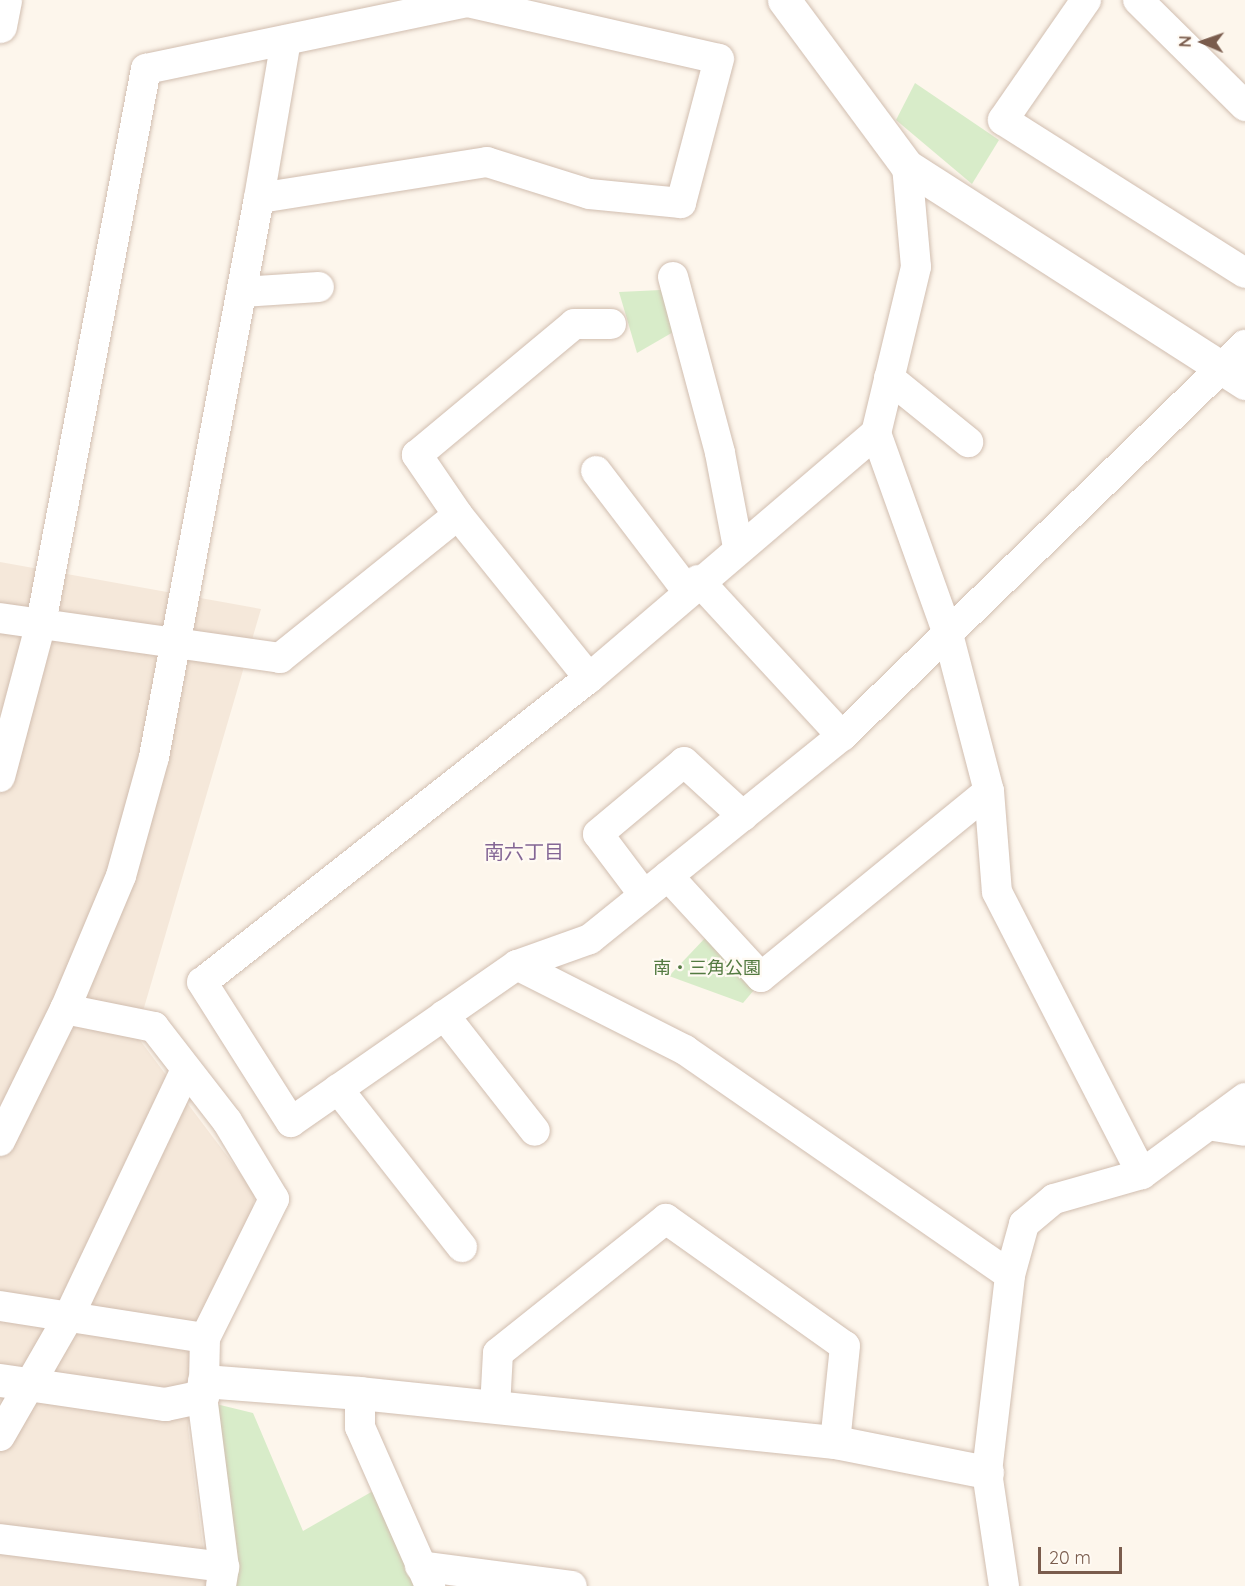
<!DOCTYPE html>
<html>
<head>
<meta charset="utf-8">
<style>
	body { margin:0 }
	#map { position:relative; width:1245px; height:1586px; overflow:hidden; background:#fdf6ec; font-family:Quicksand,"Noto Sans JP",sans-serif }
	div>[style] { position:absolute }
	.residential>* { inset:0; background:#f5e8da }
	.green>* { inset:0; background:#d8ecc9 }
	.roads { filter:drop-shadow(0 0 2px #d1beb0) drop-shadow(0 0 2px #d1beb0) }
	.minor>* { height:30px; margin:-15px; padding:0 15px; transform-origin:15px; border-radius:15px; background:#fff }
	.tertiary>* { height:33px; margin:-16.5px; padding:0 16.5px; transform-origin:16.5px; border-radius:16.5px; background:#fff }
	span { translate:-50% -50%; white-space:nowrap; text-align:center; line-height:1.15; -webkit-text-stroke:4.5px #fffaf3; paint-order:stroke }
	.park-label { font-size:18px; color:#537a41 }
	.neighbourhood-label { font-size:20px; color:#846695 }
	.north { position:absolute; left:1173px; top:12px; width:60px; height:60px; -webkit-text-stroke:4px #fffaf3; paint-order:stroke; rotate:272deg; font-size:16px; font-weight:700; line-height:24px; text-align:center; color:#7a5c4d }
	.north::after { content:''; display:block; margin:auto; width:21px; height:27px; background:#7a5c4d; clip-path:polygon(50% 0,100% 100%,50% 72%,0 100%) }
	.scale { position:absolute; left:1038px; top:1547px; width:84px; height:27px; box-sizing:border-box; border:3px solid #7a5c4d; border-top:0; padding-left:8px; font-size:18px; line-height:21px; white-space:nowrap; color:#7a5c4d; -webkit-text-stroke:4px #fffaf3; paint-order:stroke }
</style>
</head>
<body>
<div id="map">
	<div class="residential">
		<div style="clip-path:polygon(0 562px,261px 609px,136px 1035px,255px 1193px,252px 1213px,203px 1317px,188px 1428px,208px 1586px,0 1586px)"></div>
	</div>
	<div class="green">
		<div style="clip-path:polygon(915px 83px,999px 140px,972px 184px,896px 120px)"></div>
		<div style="clip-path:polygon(661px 290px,675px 331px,637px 353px,619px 292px)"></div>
		<div style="clip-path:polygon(707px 936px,754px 990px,743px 1003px,669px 976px)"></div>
		<div style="clip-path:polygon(212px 1403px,253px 1413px,303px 1531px,373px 1491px,427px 1586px,231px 1586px)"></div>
	</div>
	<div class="roads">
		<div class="minor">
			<div style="left:1086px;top:0;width:146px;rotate:124.7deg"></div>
			<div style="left:1003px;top:120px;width:286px;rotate:32.3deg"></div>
			<div style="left:1138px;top:0;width:151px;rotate:44.7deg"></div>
			<div style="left:907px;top:166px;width:101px;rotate:84.9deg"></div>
			<div style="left:916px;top:267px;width:171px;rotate:103.5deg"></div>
			<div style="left:876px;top:433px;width:377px;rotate:139.5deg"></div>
			<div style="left:589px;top:678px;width:492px;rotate:141.8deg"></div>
			<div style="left:202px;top:982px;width:166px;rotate:57.6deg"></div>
			<div style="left:291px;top:1122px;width:275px;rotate:-34.8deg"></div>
			<div style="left:517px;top:965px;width:188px;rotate:26.8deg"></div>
			<div style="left:685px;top:1050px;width:395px;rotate:34.7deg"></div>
			<div style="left:259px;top:198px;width:160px;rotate:-80.3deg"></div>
			<div style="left:673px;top:277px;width:182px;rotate:75deg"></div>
			<div style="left:720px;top:453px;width:96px;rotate:79.2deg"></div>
			<div style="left:242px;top:292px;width:77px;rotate:-3.7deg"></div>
			<div style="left:889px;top:378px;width:102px;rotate:39deg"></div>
			<div style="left:876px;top:433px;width:214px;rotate:70.3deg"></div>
			<div style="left:948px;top:634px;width:162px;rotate:75.4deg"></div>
			<div style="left:989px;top:791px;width:101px;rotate:85.5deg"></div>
			<div style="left:997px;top:892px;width:317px;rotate:62.8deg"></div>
			<div style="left:596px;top:471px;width:148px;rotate:52.7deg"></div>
			<div style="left:458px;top:515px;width:209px;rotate:51.2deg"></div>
			<div style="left:698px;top:580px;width:212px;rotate:47.3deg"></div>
			<div style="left:0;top:618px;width:283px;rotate:8.1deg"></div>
			<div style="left:280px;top:658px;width:228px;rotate:-38.8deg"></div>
			<div style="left:458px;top:515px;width:73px;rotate:-124.3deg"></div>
			<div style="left:417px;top:455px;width:204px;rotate:-39.8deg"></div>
			<div style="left:574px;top:324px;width:37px"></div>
			<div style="left:0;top:777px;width:159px;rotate:-75.1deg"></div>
			<div style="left:41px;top:623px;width:564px;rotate:-79.27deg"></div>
			<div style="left:146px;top:69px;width:329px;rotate:-11.8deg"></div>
			<div style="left:468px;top:2px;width:257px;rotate:12.8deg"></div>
			<div style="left:719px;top:59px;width:149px;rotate:104.8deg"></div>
			<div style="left:681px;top:203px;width:92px;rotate:-174.4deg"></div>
			<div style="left:589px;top:194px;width:107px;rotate:-162.6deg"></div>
			<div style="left:487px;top:162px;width:231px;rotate:171deg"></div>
			<div style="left:259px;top:198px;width:569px;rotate:100.64deg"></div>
			<div style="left:154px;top:757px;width:123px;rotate:105.5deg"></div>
			<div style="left:121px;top:876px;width:144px;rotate:112.8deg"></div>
			<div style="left:65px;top:1009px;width:91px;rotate:11.4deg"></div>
			<div style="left:154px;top:1027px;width:119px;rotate:52.2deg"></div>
			<div style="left:227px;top:1121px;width:91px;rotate:58.9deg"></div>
			<div style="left:274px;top:1199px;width:155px;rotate:116.4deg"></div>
			<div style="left:205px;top:1338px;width:43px;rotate:91.3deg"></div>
			<div style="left:668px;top:876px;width:137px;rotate:47.4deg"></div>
			<div style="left:761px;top:977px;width:294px;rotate:-39.2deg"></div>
			<div style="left:644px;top:895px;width:76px;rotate:-127deg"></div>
			<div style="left:598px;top:834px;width:112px;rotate:-39.9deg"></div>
			<div style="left:684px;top:762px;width:80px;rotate:42.5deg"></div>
			<div style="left:517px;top:965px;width:77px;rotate:-19.6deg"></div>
			<div style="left:590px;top:939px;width:324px;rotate:-38.9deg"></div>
			<div style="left:842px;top:736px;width:562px;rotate:-44.13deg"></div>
			<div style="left:444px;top:1015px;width:147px;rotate:51.9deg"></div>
			<div style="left:338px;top:1089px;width:201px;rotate:51.9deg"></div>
			<div style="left:1208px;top:1125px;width:37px;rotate:9deg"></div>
			<div style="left:0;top:1141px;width:147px;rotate:-63.8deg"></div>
			<div style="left:0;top:1306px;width:207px;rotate:8.9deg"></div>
			<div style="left:360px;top:1393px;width:34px;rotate:90deg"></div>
			<div style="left:360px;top:1427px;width:174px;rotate:66.2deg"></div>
			<div style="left:202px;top:1396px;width:172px;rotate:82.7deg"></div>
			<div style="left:224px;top:1567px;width:19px;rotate:99deg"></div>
			<div style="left:495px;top:1408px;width:55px;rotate:-86.9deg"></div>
			<div style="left:498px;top:1353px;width:215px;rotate:-38.6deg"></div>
			<div style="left:666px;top:1219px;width:219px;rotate:35.4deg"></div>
			<div style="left:845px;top:1346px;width:97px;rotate:95.9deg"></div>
			<div style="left:0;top:1436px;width:138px;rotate:-60.1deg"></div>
			<div style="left:69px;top:1316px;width:270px;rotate:-64.6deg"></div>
			<div style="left:0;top:1539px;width:226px;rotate:7.1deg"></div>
			<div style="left:420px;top:1566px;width:153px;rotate:7.5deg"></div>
			<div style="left:1004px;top:1586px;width:115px;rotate:-98.5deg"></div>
			<div style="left:987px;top:1472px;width:198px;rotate:-83.3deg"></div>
			<div style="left:1010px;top:1275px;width:53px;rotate:-74.6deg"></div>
			<div style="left:1024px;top:1224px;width:39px;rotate:-40deg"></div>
			<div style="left:1054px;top:1199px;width:91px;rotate:-15.9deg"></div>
			<div style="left:1142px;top:1174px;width:128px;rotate:-36.4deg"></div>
		</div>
		<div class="tertiary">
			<div style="left:784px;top:0;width:207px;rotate:53.5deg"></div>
			<div style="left:907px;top:166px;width:402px;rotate:32.7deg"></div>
			<div style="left:0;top:26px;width:26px;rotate:-79deg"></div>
			<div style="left:0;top:1380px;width:167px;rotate:8.3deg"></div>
			<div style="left:165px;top:1404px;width:38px;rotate:-12deg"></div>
			<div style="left:202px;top:1396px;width:15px;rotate:-82deg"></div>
			<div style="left:204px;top:1381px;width:156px;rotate:4.4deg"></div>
			<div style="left:360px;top:1393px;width:478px;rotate:5.9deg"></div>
			<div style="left:835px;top:1442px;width:155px;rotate:11.2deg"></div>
		</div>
	</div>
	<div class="park-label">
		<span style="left:707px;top:968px">南・三角公園</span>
	</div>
	<div class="neighbourhood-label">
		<span style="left:524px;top:851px">南六丁目</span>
	</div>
	<div class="north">N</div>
	<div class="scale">20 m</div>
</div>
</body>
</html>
